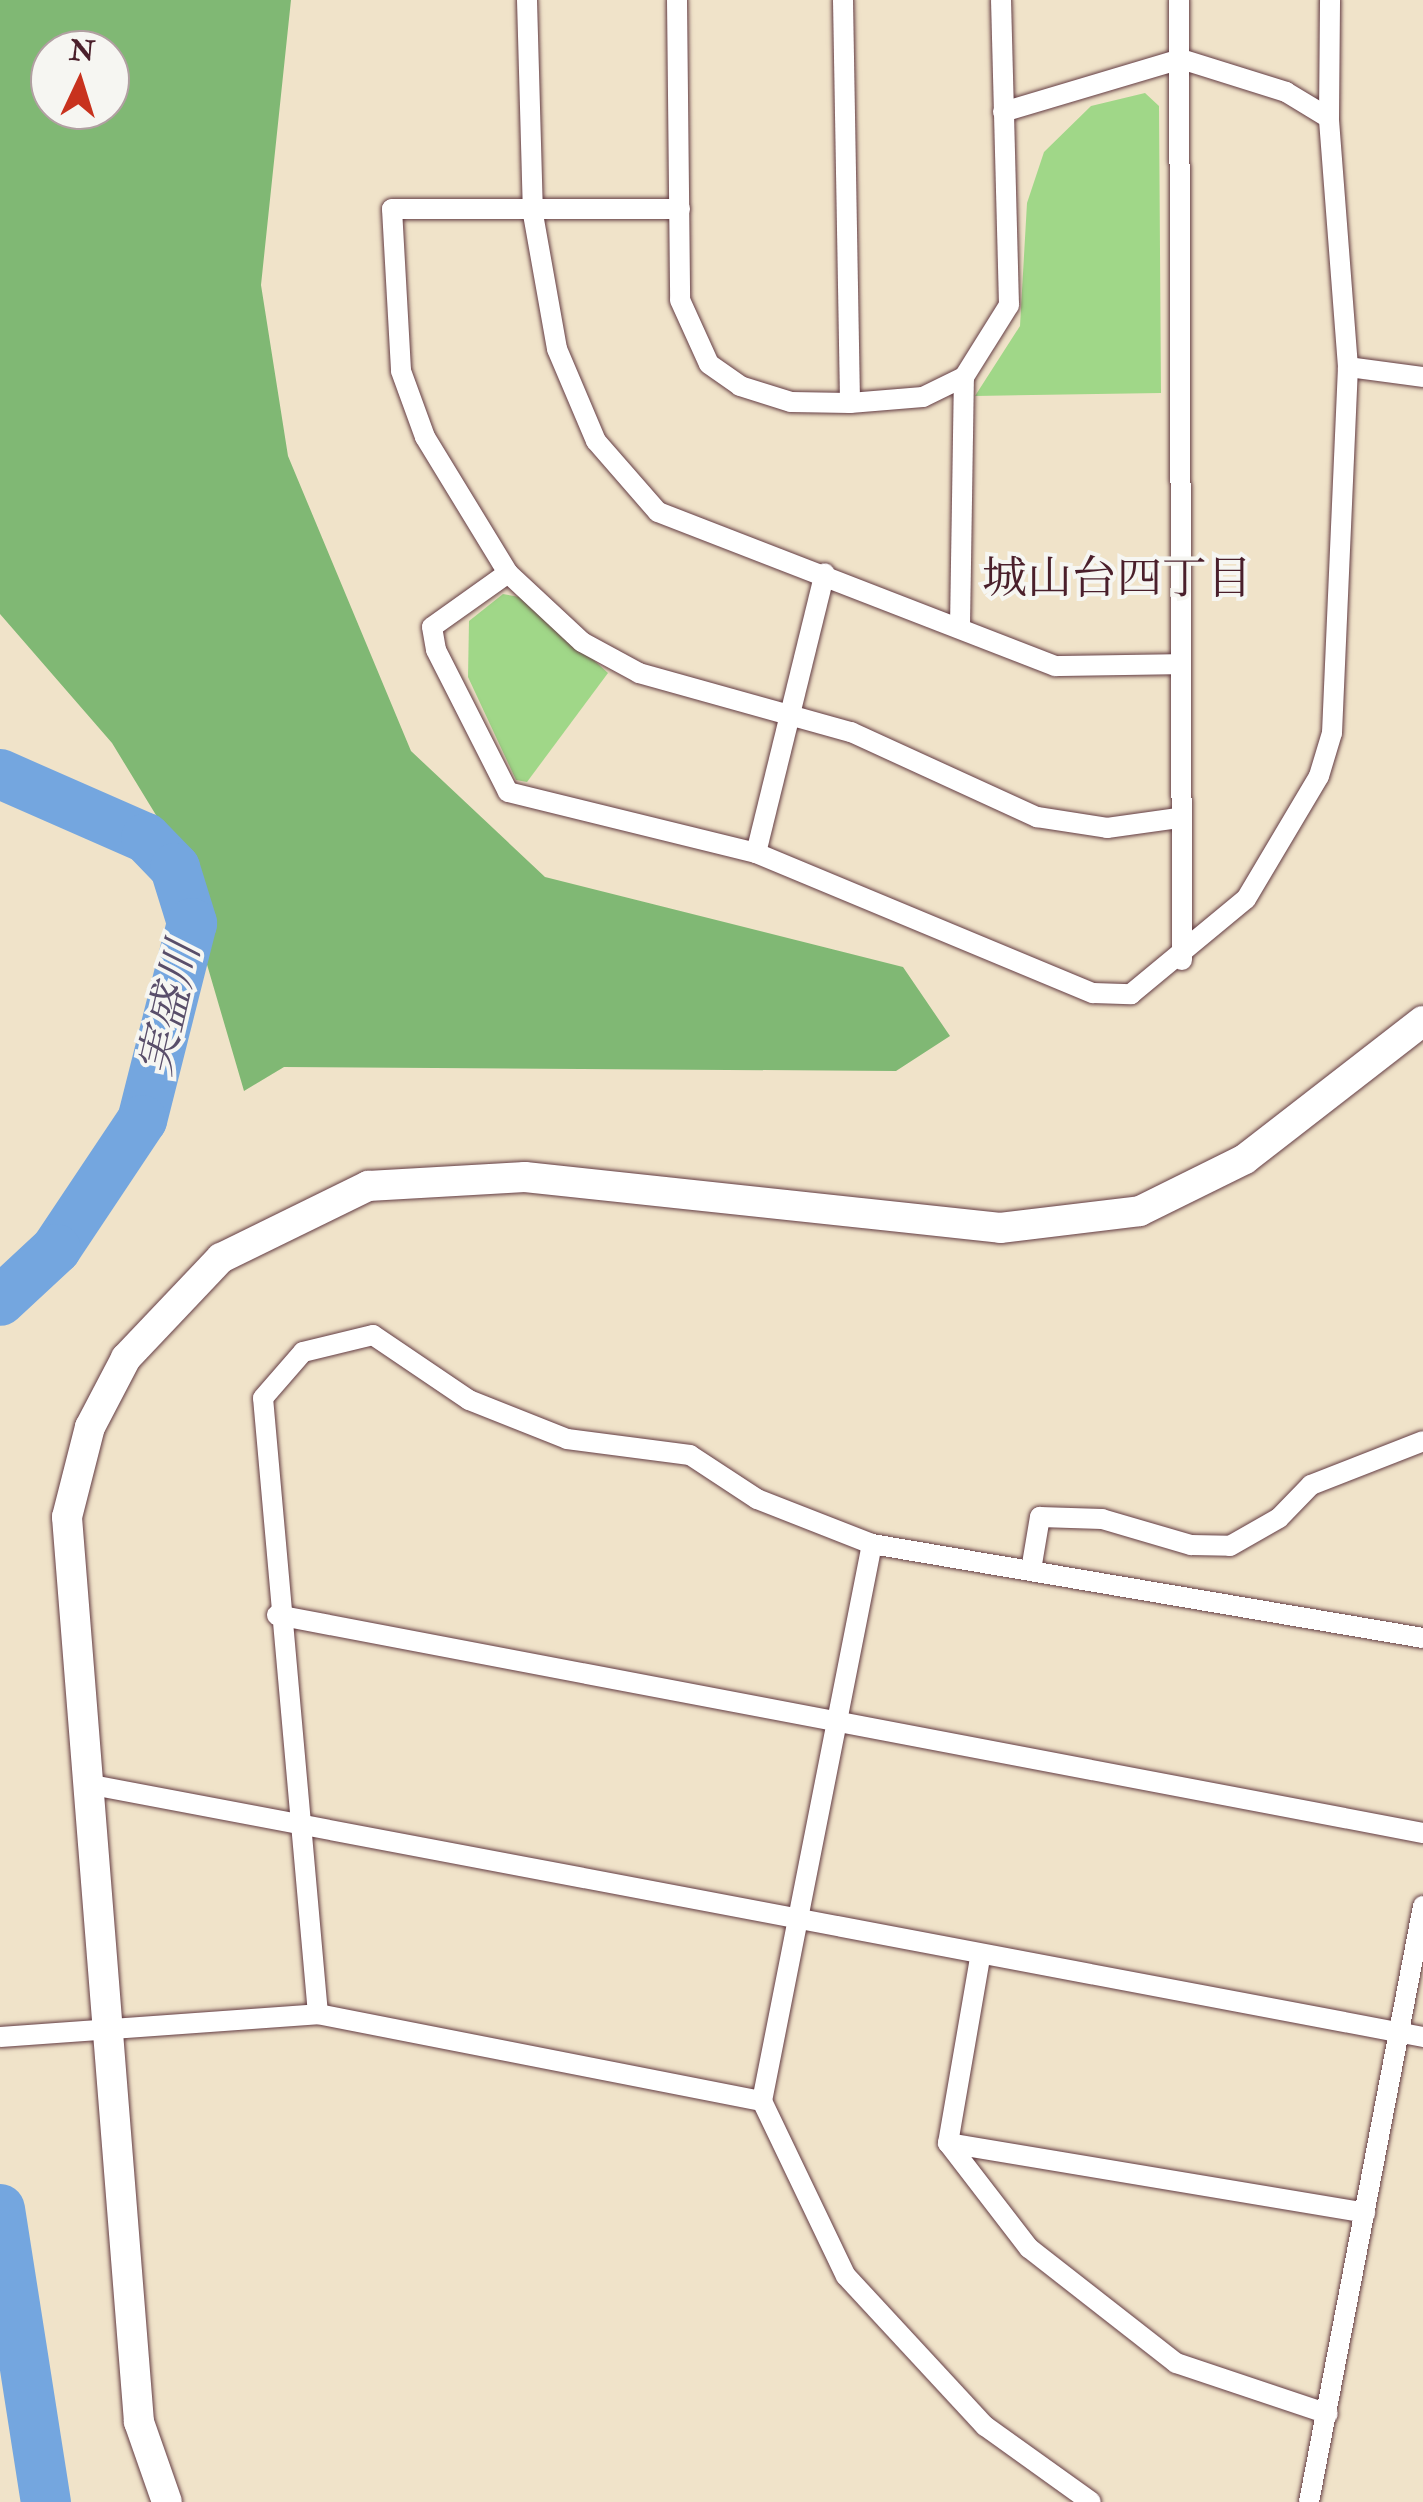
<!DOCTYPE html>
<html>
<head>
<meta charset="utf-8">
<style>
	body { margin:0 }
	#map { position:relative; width:1423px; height:2502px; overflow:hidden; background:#f0e3c9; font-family:"IM FELL Double Pica","Noto Serif JP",serif }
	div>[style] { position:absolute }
	.green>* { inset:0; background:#a0d788 }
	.forest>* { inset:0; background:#80b874 }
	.river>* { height:50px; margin:-25px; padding:0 25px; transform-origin:25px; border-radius:25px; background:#74a6df }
	.roads { filter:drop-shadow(0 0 2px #633c43) drop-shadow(0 0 2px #633c43) }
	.street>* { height:20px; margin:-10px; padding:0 10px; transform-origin:10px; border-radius:10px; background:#fff }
	.secondary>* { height:30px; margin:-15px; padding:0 15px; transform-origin:15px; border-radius:15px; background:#fff }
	span { translate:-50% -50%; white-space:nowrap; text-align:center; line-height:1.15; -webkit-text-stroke:8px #f6f6f2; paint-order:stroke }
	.neighbourhood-label { font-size:45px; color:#4a1f2b }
	.water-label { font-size:45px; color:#594e6a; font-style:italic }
	.north { position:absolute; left:30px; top:30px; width:100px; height:100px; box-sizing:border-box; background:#f6f6f2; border:2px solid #b1a0a2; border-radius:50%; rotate:4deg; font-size:28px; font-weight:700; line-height:40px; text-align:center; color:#4a1f2b }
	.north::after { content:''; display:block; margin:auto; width:35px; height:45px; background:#c8321e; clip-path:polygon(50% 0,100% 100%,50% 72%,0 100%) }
</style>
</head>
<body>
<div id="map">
	<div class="green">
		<div style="clip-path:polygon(1145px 93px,1159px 106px,1161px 393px,975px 396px,1020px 326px,1027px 203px,1044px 152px,1091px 106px)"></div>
		<div style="clip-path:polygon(503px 594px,525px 598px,608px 673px,527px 782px,516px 780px,468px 677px,469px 621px)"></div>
	</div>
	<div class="forest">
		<div style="clip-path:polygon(evenodd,0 0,291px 0,261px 285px,288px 456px,411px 751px,545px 877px,903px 967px,950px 1036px,896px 1071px,284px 1067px,244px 1091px,170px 838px,112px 743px,0 614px,0 0,50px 50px,110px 50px,110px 110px,50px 110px,50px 50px)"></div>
	</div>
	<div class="river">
		<div style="left:0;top:774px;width:159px;rotate:23.7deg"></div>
		<div style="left:146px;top:838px;width:42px;rotate:46deg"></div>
		<div style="left:175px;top:868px;width:58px;rotate:72.8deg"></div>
		<div style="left:192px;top:923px;width:203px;rotate:104.2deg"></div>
		<div style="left:142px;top:1120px;width:155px;rotate:123.7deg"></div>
		<div style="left:56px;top:1249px;width:76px;rotate:137.1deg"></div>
		<div style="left:0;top:2209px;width:297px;rotate:81.1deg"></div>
	</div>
	<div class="roads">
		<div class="street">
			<div style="left:527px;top:0;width:214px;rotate:88.4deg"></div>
			<div style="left:533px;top:214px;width:137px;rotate:79.9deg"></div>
			<div style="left:557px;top:349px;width:100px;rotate:67deg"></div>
			<div style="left:596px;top:441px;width:94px;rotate:48.9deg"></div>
			<div style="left:658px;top:512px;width:426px;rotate:21.2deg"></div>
			<div style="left:1055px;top:666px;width:124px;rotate:-0.9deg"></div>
			<div style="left:677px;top:0;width:300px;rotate:89.4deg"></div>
			<div style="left:680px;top:300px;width:70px;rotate:65.6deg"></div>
			<div style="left:709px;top:364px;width:38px;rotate:35deg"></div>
			<div style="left:740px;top:386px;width:53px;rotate:17.4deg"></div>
			<div style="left:791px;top:402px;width:59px;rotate:1deg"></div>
			<div style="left:850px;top:403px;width:73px;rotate:-4.7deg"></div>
			<div style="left:923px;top:397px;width:46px;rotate:-26deg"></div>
			<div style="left:964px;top:377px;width:85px;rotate:-58deg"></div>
			<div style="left:1009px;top:305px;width:305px;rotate:-91.5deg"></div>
			<div style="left:843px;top:0;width:403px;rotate:89deg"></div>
			<div style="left:1179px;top:0;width:960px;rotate:89.82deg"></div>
			<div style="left:1003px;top:112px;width:186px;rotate:-16.6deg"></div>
			<div style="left:1181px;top:59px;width:110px;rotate:17.4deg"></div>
			<div style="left:1286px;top:92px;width:50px;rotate:31.2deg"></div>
			<div style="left:680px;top:209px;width:288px;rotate:180deg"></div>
			<div style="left:392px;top:209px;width:162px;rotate:86.8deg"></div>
			<div style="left:401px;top:371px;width:70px;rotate:70deg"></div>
			<div style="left:425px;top:437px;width:159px;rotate:58.6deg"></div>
			<div style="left:508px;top:573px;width:93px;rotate:144.6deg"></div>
			<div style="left:432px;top:627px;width:23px;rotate:80deg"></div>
			<div style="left:436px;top:650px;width:159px;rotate:63.1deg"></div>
			<div style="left:508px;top:792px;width:255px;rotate:13.8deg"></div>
			<div style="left:756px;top:853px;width:365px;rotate:22.6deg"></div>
			<div style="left:1093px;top:993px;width:38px;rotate:2deg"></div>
			<div style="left:1131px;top:994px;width:149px;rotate:-39.6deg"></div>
			<div style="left:1246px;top:899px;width:143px;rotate:-59.3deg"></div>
			<div style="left:1319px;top:776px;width:45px;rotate:-73.2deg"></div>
			<div style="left:1332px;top:733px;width:366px;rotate:-87.5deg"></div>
			<div style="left:1348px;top:367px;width:250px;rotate:-94.4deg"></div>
			<div style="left:1329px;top:118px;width:118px;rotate:-89.5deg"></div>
			<div style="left:1348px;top:367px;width:76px;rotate:7.6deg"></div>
			<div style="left:508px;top:573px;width:101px;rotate:43deg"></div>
			<div style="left:582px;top:642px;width:65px;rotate:28.5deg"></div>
			<div style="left:639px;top:673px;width:220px;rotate:15.6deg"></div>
			<div style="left:851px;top:732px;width:205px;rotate:24.6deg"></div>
			<div style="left:1037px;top:817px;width:71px;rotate:8.9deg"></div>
			<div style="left:1107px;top:828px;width:72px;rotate:-8deg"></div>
			<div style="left:960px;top:627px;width:250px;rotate:-89.1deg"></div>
			<div style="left:756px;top:853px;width:288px;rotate:-76.2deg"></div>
			<div style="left:1031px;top:1570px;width:54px;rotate:-80.4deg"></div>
			<div style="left:1040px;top:1517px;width:62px;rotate:1.8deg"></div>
			<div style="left:1102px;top:1519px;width:93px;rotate:16.3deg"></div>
			<div style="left:1191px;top:1545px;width:39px;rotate:1deg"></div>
			<div style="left:1230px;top:1546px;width:56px;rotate:-29.7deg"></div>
			<div style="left:1279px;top:1518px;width:46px;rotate:-45.9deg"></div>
			<div style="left:1311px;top:1485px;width:120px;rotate:-21.4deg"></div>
			<div style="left:277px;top:1615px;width:1167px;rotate:10.77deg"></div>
			<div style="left:87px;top:1784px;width:1360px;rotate:10.72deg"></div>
			<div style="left:980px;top:1958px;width:188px;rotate:99.8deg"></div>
			<div style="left:948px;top:2143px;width:133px;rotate:52.4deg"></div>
			<div style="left:1029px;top:2248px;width:187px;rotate:38deg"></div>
			<div style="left:1176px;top:2363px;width:160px;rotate:18.5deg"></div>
			<div style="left:318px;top:2014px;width:618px;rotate:-95.1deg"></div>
			<div style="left:263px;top:1398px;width:61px;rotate:-49deg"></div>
			<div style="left:303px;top:1352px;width:72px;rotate:-13.7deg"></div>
			<div style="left:373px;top:1335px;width:116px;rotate:34.1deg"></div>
			<div style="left:469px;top:1400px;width:105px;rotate:21.7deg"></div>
			<div style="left:567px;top:1439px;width:124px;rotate:7.4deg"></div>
			<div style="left:690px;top:1455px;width:80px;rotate:33.3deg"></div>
			<div style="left:757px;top:1499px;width:123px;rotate:21.4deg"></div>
			<div style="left:872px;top:1544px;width:559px;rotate:9.68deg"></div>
			<div style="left:0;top:2037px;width:319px;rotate:-4.1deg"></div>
			<div style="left:318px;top:2014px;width:452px;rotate:11.1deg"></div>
			<div style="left:762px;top:2101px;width:568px;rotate:-78.83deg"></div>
			<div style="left:762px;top:2101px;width:194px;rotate:64.4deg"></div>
			<div style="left:846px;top:2276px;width:205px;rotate:47.2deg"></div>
			<div style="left:985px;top:2426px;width:130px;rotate:35.6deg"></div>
			<div style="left:948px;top:2143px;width:423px;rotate:9.5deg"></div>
			<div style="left:1309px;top:2502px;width:607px;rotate:-79.17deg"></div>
		</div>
		<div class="secondary">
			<div style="left:167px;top:2502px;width:85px;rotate:-109.3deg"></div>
			<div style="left:139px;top:2422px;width:908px;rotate:-94.55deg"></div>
			<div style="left:67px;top:1517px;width:93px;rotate:-75.7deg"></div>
			<div style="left:90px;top:1427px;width:78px;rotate:-62.4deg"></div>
			<div style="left:126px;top:1358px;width:138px;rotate:-46.5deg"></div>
			<div style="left:221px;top:1258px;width:164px;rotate:-26.1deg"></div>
			<div style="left:368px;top:1186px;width:157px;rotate:-3.3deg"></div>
			<div style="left:525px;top:1177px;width:478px;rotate:6.1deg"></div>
			<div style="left:1000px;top:1228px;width:141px;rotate:-6.9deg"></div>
			<div style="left:1140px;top:1211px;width:117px;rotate:-26.3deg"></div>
			<div style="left:1245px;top:1159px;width:225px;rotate:-37.8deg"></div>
		</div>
	</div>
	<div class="neighbourhood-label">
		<span style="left:1117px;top:580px">城山台四丁目</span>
	</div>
	<div class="water-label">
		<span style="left:171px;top:1009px;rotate:-77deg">実盛川</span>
	</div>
	<div class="north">N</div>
</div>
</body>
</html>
